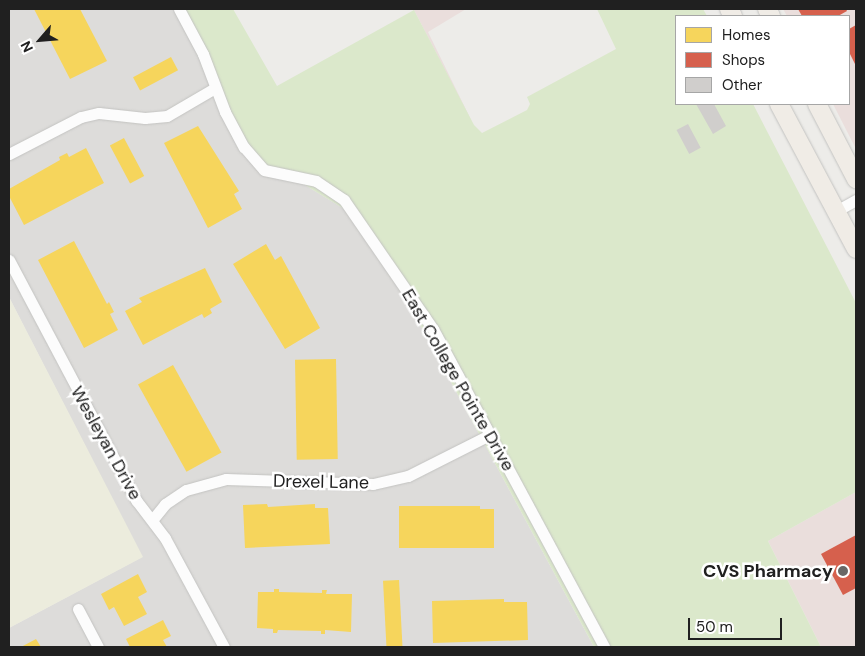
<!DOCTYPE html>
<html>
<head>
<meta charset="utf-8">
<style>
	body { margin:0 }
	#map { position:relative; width:865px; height:656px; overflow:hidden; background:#edece9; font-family:"DM Sans",sans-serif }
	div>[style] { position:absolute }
	.residential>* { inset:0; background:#dddcda }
	.commercial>* { inset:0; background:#eadedc }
	.farmland>* { inset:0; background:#ececdd }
	.grass>* { inset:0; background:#dbe8cb }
	.homes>* { inset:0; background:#f6d55c; transform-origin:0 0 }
	.shops>* { inset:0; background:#d6604d }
	.building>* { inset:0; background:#d0cecc; transform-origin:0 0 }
	.roads { filter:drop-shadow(0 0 1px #c3c3c1) drop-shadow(0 0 1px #c3c3c1) }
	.minor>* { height:11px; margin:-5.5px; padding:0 5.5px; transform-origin:5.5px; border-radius:5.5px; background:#fcfcfc }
	.primary>* { height:18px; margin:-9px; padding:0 9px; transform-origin:9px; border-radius:9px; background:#f0ece6 }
	.dots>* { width:14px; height:14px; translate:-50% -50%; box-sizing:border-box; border:2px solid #fff; border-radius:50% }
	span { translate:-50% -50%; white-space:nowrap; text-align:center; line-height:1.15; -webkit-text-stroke:5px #fff; paint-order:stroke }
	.street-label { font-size:18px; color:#202020 }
	.poi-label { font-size:18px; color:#202020; font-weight:700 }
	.right { translate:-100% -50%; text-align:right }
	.frame { position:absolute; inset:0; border:10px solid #202020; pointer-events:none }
	.legend { position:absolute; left:675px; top:15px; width:175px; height:90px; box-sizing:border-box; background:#fff; border:1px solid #a6a6a6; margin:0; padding:6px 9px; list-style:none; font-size:15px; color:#202020 }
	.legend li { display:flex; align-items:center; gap:10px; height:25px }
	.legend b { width:25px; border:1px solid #a6a6a6 }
	.north { position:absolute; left:15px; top:15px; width:50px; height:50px; -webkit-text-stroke:4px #fff; paint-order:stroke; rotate:243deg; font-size:14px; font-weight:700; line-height:20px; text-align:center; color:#202020 }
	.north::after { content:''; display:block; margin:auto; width:18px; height:22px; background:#202020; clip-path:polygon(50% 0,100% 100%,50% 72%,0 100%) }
	.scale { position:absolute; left:688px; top:618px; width:94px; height:22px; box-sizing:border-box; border:2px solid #202020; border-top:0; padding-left:6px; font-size:15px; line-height:18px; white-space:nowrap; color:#202020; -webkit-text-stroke:4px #fff; paint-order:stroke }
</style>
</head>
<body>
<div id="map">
	<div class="residential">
		<div style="clip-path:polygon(9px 9px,174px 9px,258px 166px,305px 185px,344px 209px,396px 280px,594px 647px,9px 647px,9px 628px,142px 557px,9px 297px)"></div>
	</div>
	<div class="commercial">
		<div style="clip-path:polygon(417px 9px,466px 9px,428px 32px,474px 126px,414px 10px)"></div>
		<div style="clip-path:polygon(783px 9px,856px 9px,856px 149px,833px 104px,849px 104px,849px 16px,787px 16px)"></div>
		<div style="clip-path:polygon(856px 492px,856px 647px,821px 647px,768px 541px)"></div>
	</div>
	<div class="farmland">
		<div style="clip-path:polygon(9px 297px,143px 557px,9px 628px)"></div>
	</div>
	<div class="grass">
		<div style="clip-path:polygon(174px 9px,233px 9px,277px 86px,414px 10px,474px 125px,482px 133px,527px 110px,530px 104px,527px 97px,616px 49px,597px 9px,703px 9px,707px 16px,676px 16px,676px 104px,753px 104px,856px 303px,856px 492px,768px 541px,821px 647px,594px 647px,396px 280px,344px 209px,305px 185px,258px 166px)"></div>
	</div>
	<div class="homes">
		<div style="clip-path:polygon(34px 9px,80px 9px,107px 61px,70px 79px)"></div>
		<div style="left:171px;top:57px;width:15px;height:43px;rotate:62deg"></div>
		<div style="clip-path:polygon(198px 126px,239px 191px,234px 194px,242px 209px,208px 228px,164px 143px)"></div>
		<div style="left:124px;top:138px;width:43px;height:16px;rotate:62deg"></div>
		<div style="clip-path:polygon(86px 148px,104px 183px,24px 225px,9px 196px,9px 189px,60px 160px,59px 157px,67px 153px,69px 157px)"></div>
		<div style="clip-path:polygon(74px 241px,107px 304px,109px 302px,114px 312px,110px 314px,118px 330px,84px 348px,38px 260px)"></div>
		<div style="clip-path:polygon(266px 244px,275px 260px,281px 256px,320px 328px,285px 349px,233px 264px)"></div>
		<div style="clip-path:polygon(205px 268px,222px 302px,210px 309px,212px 313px,204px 318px,202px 314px,143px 345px,125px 311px,142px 302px,139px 298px)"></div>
		<div style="left:336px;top:359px;width:100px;height:41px;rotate:89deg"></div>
		<div style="left:173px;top:365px;width:100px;height:40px;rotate:61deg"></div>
		<div style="clip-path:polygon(267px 504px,268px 507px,315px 504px,315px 508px,328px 508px,330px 544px,245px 548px,243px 505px)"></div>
		<div style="clip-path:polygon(399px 506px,480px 506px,480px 509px,494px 509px,494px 548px,399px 548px)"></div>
		<div style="clip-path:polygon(138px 574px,147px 592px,138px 597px,147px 614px,124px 626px,114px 607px,109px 610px,101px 594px)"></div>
		<div style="left:399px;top:580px;width:67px;height:16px;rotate:87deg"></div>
		<div style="clip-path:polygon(274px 589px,279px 589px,279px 592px,322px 593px,322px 590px,327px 590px,326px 594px,352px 594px,351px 632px,325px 630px,325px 634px,321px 634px,321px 631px,278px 630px,277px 633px,273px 633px,273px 629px,257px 628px,258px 592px,274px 592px)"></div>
		<div style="clip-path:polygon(504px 599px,504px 602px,527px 602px,528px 640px,433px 643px,432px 601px)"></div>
		<div style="clip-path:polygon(163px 620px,171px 636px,163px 640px,167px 647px,130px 647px,126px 639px)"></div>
		<div style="clip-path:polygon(36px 639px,41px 647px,21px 647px)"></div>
	</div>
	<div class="shops">
		<div style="clip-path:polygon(798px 9px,846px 9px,847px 11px,838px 16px,802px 16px)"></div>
		<div style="clip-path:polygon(856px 25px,856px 66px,849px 52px,849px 29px)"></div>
		<div style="clip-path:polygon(856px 535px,856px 588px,843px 595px,821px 554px)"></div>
	</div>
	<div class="building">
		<div style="clip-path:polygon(696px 104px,714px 104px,726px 126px,713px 134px)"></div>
		<div style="left:688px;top:124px;width:27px;height:13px;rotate:62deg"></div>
	</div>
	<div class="roads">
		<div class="minor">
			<div style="left:179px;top:9px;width:51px;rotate:61.9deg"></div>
			<div style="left:203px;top:54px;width:62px;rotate:69.2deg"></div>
			<div style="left:225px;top:112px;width:40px;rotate:62deg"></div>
			<div style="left:244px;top:147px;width:30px;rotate:49deg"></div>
			<div style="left:264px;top:170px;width:53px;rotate:11.9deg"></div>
			<div style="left:316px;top:181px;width:34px;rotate:34deg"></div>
			<div style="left:344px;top:200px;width:157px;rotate:55.4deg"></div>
			<div style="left:433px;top:329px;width:361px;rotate:61.7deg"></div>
			<div style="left:9px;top:154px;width:81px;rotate:-27.2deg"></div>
			<div style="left:81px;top:117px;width:18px;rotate:-13deg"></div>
			<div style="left:99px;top:113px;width:46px;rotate:6.2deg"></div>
			<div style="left:145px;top:118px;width:22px;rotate:-5deg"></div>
			<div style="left:167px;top:116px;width:56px;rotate:-30.3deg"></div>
			<div style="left:836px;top:211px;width:23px;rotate:-29deg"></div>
			<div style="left:9px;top:260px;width:272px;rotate:62.1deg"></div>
			<div style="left:136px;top:500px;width:48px;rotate:52.7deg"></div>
			<div style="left:165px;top:538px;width:124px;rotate:61.6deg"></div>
			<div style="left:153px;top:519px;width:19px;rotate:-51deg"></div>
			<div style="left:165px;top:504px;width:25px;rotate:-34deg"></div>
			<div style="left:186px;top:490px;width:41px;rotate:-15.4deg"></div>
			<div style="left:226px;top:479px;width:147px;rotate:1.9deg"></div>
			<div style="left:373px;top:484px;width:36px;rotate:-13deg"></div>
			<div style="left:408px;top:476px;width:93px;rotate:-26.8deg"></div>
			<div style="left:78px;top:609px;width:43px;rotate:62.2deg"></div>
		</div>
		<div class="primary">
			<div style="left:729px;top:9px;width:8px;rotate:60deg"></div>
			<div style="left:767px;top:9px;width:8px;rotate:60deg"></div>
			<div style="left:779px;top:104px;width:164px;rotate:62deg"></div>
			<div style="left:817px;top:104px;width:85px;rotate:62.5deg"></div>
		</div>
	</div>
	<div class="dots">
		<div style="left:843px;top:571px;background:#686766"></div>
	</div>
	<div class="street-label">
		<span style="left:458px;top:380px;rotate:60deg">East College Pointe Drive</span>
		<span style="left:106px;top:443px;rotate:61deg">Wesleyan Drive</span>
		<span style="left:321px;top:482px;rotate:1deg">Drexel Lane</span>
	</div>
	<div class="poi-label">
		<span class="right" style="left:833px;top:571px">CVS Pharmacy</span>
	</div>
	<div class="frame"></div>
	<ul class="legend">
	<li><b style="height:14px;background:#f6d55c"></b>Homes</li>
	<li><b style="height:14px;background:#d6604d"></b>Shops</li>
	<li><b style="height:14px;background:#d0cecc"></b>Other</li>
	</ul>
	<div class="north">N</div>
	<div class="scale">50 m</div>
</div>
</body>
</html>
